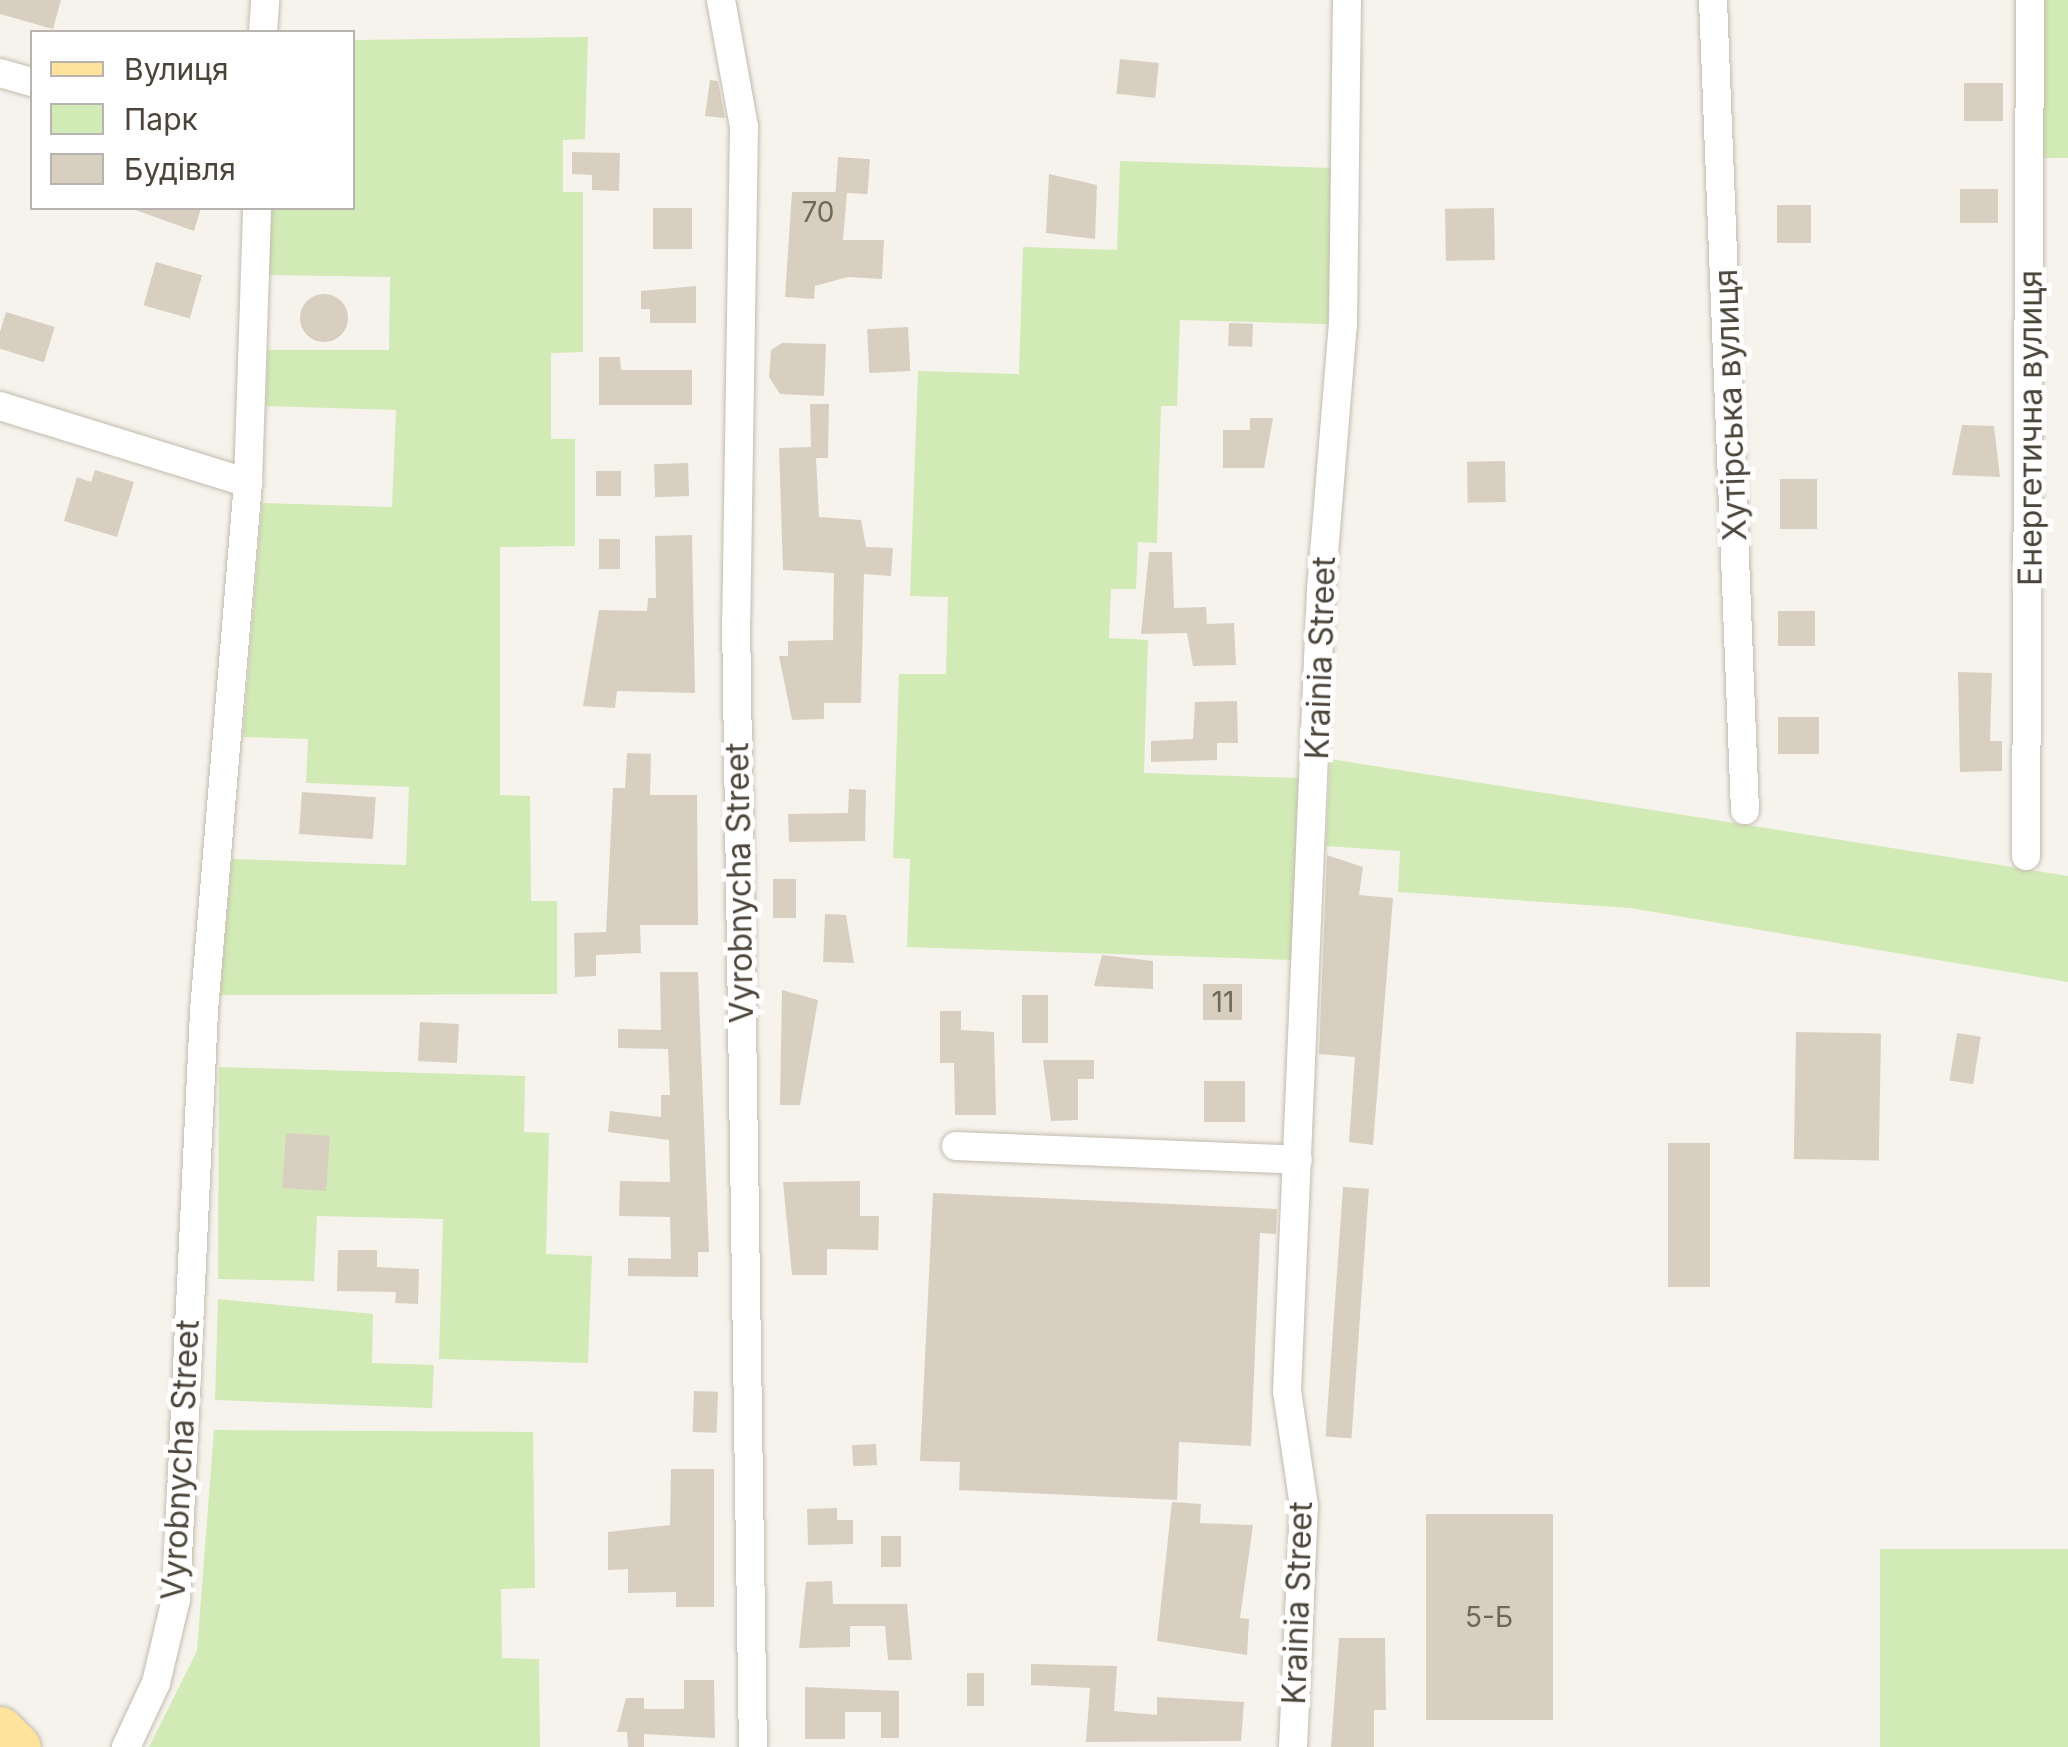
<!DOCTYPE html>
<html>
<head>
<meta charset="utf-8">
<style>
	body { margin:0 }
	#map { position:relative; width:2068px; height:1747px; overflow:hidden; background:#f6f3ec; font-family:Inter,sans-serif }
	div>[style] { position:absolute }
	.green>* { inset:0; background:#d2eab5; transform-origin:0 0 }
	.building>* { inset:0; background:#d8cfc1; transform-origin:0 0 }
	.round { border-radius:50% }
	.roads { filter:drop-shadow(0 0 2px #c2bbae) drop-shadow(0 0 2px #c2bbae) }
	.street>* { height:28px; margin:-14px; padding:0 14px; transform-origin:14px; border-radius:14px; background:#fff }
	.primary>* { height:45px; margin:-22.5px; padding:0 22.5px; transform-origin:22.5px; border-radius:22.5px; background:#ffe39c }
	span { translate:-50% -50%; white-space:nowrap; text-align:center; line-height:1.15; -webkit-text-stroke:10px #fff; paint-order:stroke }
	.number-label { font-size:28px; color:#6e675b }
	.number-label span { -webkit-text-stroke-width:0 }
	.street-label { font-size:32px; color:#4b4439 }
	.legend { position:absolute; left:30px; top:30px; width:325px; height:180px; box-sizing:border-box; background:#fff; border:2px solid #b7b4b0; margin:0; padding:12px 18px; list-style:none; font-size:30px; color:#4b4439 }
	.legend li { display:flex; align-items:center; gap:20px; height:50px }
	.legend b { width:50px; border:2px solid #b7b4b0 }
</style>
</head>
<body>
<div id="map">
	<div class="green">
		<div style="left:2040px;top:0;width:28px;height:158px"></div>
		<div style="clip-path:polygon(588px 37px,585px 139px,563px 140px,563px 192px,583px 192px,583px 352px,551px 353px,551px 439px,575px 439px,575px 546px,500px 547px,500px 795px,530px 796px,531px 901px,557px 901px,557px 994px,220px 995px,232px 859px,406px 865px,409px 787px,306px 783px,308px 739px,243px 737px,262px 503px,392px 507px,396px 410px,266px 406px,268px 350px,389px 350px,390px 277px,269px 275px,271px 208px,352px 208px,353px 40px)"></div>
		<div style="clip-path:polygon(1120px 161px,1333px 168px,1328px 324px,1180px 320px,1177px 406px,1161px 406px,1157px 543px,1138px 542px,1136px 589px,1111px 589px,1109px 638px,1148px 640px,1144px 773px,1298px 778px,1292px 960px,907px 947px,910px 859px,893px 858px,899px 674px,946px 674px,948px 597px,910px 596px,918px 371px,1019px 374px,1023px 247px,1117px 250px)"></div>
		<div style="clip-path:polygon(1330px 759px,2068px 876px,2068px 982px,1630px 908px,1398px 892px,1400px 851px,1326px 846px)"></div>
		<div style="clip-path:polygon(219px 1067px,525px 1076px,524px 1132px,549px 1133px,546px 1254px,592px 1256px,588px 1363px,439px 1359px,443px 1219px,317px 1216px,314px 1281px,218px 1279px)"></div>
		<div style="clip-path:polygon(218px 1299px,373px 1314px,372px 1363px,434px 1365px,432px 1408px,215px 1400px)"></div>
		<div style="clip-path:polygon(214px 1430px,533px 1432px,535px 1588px,501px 1589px,502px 1658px,539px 1659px,540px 1747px,149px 1747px,197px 1651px)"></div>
		<div style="left:1880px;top:1549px;width:188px;height:198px"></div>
	</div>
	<div class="building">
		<div style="clip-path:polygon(0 0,61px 0,53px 29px,0 14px)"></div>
		<div style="left:1120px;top:59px;width:39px;height:35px;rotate:6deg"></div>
		<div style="clip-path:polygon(710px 80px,718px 81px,725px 118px,705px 116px)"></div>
		<div style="left:1964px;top:83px;width:39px;height:38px"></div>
		<div style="clip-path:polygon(572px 152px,620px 153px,619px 191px,592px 190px,592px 175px,572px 174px)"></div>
		<div style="left:838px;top:157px;width:32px;height:35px;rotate:4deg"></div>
		<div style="clip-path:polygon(1049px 174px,1097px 185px,1095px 239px,1046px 233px)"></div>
		<div style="left:1960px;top:189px;width:38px;height:34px"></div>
		<div style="clip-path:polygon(792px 192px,847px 192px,843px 240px,884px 240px,882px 279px,848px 277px,815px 286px,814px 299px,785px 297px)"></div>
		<div style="left:1777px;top:205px;width:34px;height:38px"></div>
		<div style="clip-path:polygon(130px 208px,201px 208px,194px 231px)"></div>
		<div style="left:692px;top:208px;width:41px;height:39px;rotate:90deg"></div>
		<div style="left:1494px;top:208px;width:52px;height:49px;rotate:89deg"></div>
		<div style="left:156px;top:262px;width:48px;height:45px;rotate:16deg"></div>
		<div style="clip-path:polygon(696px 286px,696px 323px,650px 323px,650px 309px,641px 309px,641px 291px)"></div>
		<div class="round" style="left:300px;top:294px;width:48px;height:48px"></div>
		<div style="left:6px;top:312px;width:51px;height:37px;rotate:17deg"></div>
		<div style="left:1229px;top:323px;width:24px;height:23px;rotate:2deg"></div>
		<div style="left:908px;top:327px;width:44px;height:41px;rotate:87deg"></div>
		<div style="clip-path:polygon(782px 343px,826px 344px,824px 396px,780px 394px,769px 377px,771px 350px)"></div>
		<div style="clip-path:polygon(599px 357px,620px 357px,621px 370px,692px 370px,692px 405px,599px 405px)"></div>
		<div style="clip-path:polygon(810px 404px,829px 404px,828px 458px,816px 458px,819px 517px,861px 520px,866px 547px,893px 548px,891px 576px,864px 574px,861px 703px,824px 703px,824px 719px,792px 720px,779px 656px,788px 656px,788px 641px,833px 640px,834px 573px,783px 570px,779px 448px,811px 447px)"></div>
		<div style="clip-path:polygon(1250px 418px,1273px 418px,1264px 468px,1223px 468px,1223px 430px,1250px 430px)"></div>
		<div style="clip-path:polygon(1962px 425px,1994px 426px,2000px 477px,1952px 475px)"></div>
		<div style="left:1505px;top:461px;width:41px;height:38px;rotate:89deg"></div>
		<div style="left:688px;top:463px;width:33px;height:34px;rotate:88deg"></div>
		<div style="clip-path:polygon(95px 470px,134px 482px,117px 537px,64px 521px,77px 477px,91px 482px)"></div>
		<div style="left:621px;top:471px;width:25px;height:25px;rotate:90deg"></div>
		<div style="left:1780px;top:479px;width:37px;height:50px"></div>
		<div style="clip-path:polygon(692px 535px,695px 693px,617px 691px,615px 708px,583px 706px,599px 610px,647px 611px,648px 598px,656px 598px,655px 536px)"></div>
		<div style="left:599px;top:539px;width:21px;height:30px"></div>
		<div style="clip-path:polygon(1149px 552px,1172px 552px,1174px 608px,1206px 607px,1207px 624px,1234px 623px,1236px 665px,1193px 666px,1187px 633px,1141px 634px)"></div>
		<div style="left:1778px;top:611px;width:37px;height:35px"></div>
		<div style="clip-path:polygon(1958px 672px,1992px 673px,1990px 741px,2002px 741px,2002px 771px,1960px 772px)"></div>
		<div style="clip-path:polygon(1237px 701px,1238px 743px,1217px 743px,1217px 760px,1151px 762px,1151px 741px,1193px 739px,1195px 702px)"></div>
		<div style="left:1778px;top:717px;width:41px;height:37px"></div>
		<div style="clip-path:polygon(627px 753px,651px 754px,650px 795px,697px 795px,698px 925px,640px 925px,641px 953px,596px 955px,596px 976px,575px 977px,574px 933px,606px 932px,613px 788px,625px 788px)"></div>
		<div style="clip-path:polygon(849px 789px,866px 790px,865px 841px,789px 842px,788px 814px,848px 813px)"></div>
		<div style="left:302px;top:792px;width:74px;height:42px;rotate:4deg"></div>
		<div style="clip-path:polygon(1327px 855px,1363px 867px,1359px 895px,1393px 898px,1373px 1145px,1349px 1142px,1355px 1057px,1319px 1054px)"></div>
		<div style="left:773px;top:879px;width:23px;height:39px"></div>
		<div style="clip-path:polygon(825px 914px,846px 915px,854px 963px,823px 962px)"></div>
		<div style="clip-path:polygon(1102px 955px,1153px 961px,1153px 989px,1094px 986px)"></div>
		<div style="clip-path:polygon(660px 972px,698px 972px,709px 1252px,698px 1252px,698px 1277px,628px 1276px,628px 1258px,671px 1259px,670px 1217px,619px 1216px,620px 1181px,670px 1182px,669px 1140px,608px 1132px,610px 1111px,661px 1117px,661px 1095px,670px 1095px,668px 1049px,618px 1048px,618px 1029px,661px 1030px)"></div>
		<div style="left:1203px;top:984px;width:39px;height:36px"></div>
		<div style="clip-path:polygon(782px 990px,818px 1000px,800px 1105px,780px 1105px)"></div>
		<div style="left:1022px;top:995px;width:26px;height:48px"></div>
		<div style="clip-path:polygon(940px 1011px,961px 1011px,961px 1030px,994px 1032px,996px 1115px,955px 1115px,954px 1063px,940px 1063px)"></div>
		<div style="left:420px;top:1022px;width:39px;height:39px;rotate:3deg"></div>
		<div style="left:1796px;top:1032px;width:85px;height:127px;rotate:1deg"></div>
		<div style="left:1957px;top:1033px;width:24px;height:48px;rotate:9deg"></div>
		<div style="clip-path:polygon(1043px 1060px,1094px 1060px,1094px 1079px,1078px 1079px,1078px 1120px,1051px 1121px)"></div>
		<div style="left:1204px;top:1081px;width:41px;height:41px"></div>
		<div style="left:286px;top:1133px;width:44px;height:55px;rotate:4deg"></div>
		<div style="left:1668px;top:1143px;width:42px;height:144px"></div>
		<div style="clip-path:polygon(860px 1181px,860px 1216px,879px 1216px,878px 1250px,827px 1249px,827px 1275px,792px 1275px,783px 1182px)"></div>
		<div style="left:1343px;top:1187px;width:26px;height:250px;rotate:4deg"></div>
		<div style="clip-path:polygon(933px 1193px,1277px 1209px,1276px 1234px,1260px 1233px,1251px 1446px,1179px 1442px,1177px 1500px,959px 1490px,960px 1462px,920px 1461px)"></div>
		<div style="clip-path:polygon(338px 1250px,377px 1250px,377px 1267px,419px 1269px,418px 1304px,395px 1303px,396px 1292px,337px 1291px)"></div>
		<div style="left:694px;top:1391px;width:24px;height:41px;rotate:2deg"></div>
		<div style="left:876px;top:1444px;width:21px;height:24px;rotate:87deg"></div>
		<div style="clip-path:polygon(671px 1469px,714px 1469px,714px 1607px,676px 1607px,676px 1592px,628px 1593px,628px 1569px,608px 1570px,608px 1532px,670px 1525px)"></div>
		<div style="clip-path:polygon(1172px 1502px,1201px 1504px,1200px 1523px,1253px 1525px,1240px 1618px,1249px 1619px,1247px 1655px,1157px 1641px)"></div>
		<div style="clip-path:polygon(837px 1508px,837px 1520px,853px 1520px,853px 1544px,808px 1545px,807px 1509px)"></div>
		<div style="left:1426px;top:1514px;width:127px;height:206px"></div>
		<div style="left:881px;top:1536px;width:20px;height:31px"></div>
		<div style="clip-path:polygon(832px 1581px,833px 1604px,907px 1604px,912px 1660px,888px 1660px,885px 1626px,850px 1626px,850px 1647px,799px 1648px,806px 1582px)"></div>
		<div style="clip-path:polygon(1339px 1638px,1385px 1638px,1386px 1710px,1374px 1710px,1374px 1747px,1331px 1747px)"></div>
		<div style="clip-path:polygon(1031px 1664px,1117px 1666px,1114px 1711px,1157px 1715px,1157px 1697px,1244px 1702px,1241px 1741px,1086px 1742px,1090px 1688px,1031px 1685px)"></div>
		<div style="left:967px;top:1673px;width:17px;height:33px"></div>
		<div style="clip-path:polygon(684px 1680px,714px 1680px,715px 1738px,644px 1734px,644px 1747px,628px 1747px,627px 1732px,617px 1732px,626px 1698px,644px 1698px,644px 1709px,684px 1709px)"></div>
		<div style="clip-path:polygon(805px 1687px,899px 1691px,899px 1738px,881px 1738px,881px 1712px,845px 1712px,845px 1739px,805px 1739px)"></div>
	</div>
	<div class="roads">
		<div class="street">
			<div style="left:721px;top:0;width:129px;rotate:79.7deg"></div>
			<div style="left:744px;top:127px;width:492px;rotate:90.9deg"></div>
			<div style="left:736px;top:619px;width:1128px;rotate:89.14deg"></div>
			<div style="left:1713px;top:0;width:811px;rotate:87.74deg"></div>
			<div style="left:263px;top:32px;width:32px;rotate:-86deg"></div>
			<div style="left:0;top:73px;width:33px;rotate:16deg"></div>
			<div style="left:0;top:406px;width:260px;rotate:17.2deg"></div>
			<div style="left:2026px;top:856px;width:856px;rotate:-89.73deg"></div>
			<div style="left:956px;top:1146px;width:342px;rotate:2.3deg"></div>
			<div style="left:126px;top:1747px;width:71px;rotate:-64.9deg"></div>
			<div style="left:156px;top:1683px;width:86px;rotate:-76.6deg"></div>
			<div style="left:176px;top:1599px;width:589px;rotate:-87.27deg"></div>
			<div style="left:204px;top:1011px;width:530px;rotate:-85.24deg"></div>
			<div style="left:248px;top:483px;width:275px;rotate:-88.1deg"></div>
			<div style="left:1293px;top:1747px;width:241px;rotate:-87.4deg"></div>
			<div style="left:1304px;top:1506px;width:116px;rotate:-98.4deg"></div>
			<div style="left:1287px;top:1391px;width:802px;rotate:-87.57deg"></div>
			<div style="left:1321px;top:590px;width:266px;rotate:-85.3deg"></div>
			<div style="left:1343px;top:325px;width:325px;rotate:-89.3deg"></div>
		</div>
		<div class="primary">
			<div style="left:0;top:1729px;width:25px;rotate:45deg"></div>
		</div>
	</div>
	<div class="number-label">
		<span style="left:818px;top:212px">70</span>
		<span style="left:1223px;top:1002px">11</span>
		<span style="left:1489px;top:1617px">5-Б</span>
	</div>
	<div class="street-label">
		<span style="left:1731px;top:405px;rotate:-92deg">Хутірська вулиця</span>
		<span style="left:2031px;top:428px;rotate:-90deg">Енергетична вулиця</span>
		<span style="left:1321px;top:658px;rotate:-88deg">Krainia Street</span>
		<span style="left:740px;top:883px;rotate:-91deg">Vyrobnycha Street</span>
		<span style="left:181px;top:1460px;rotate:-87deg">Vyrobnycha Street</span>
		<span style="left:1298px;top:1603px;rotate:-88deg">Krainia Street</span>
	</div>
	<ul class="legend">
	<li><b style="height:12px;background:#ffe39c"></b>Вулиця</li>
	<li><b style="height:28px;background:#d2eab5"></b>Парк</li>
	<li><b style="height:28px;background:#d8cfc1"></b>Будівля</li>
	</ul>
</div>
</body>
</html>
